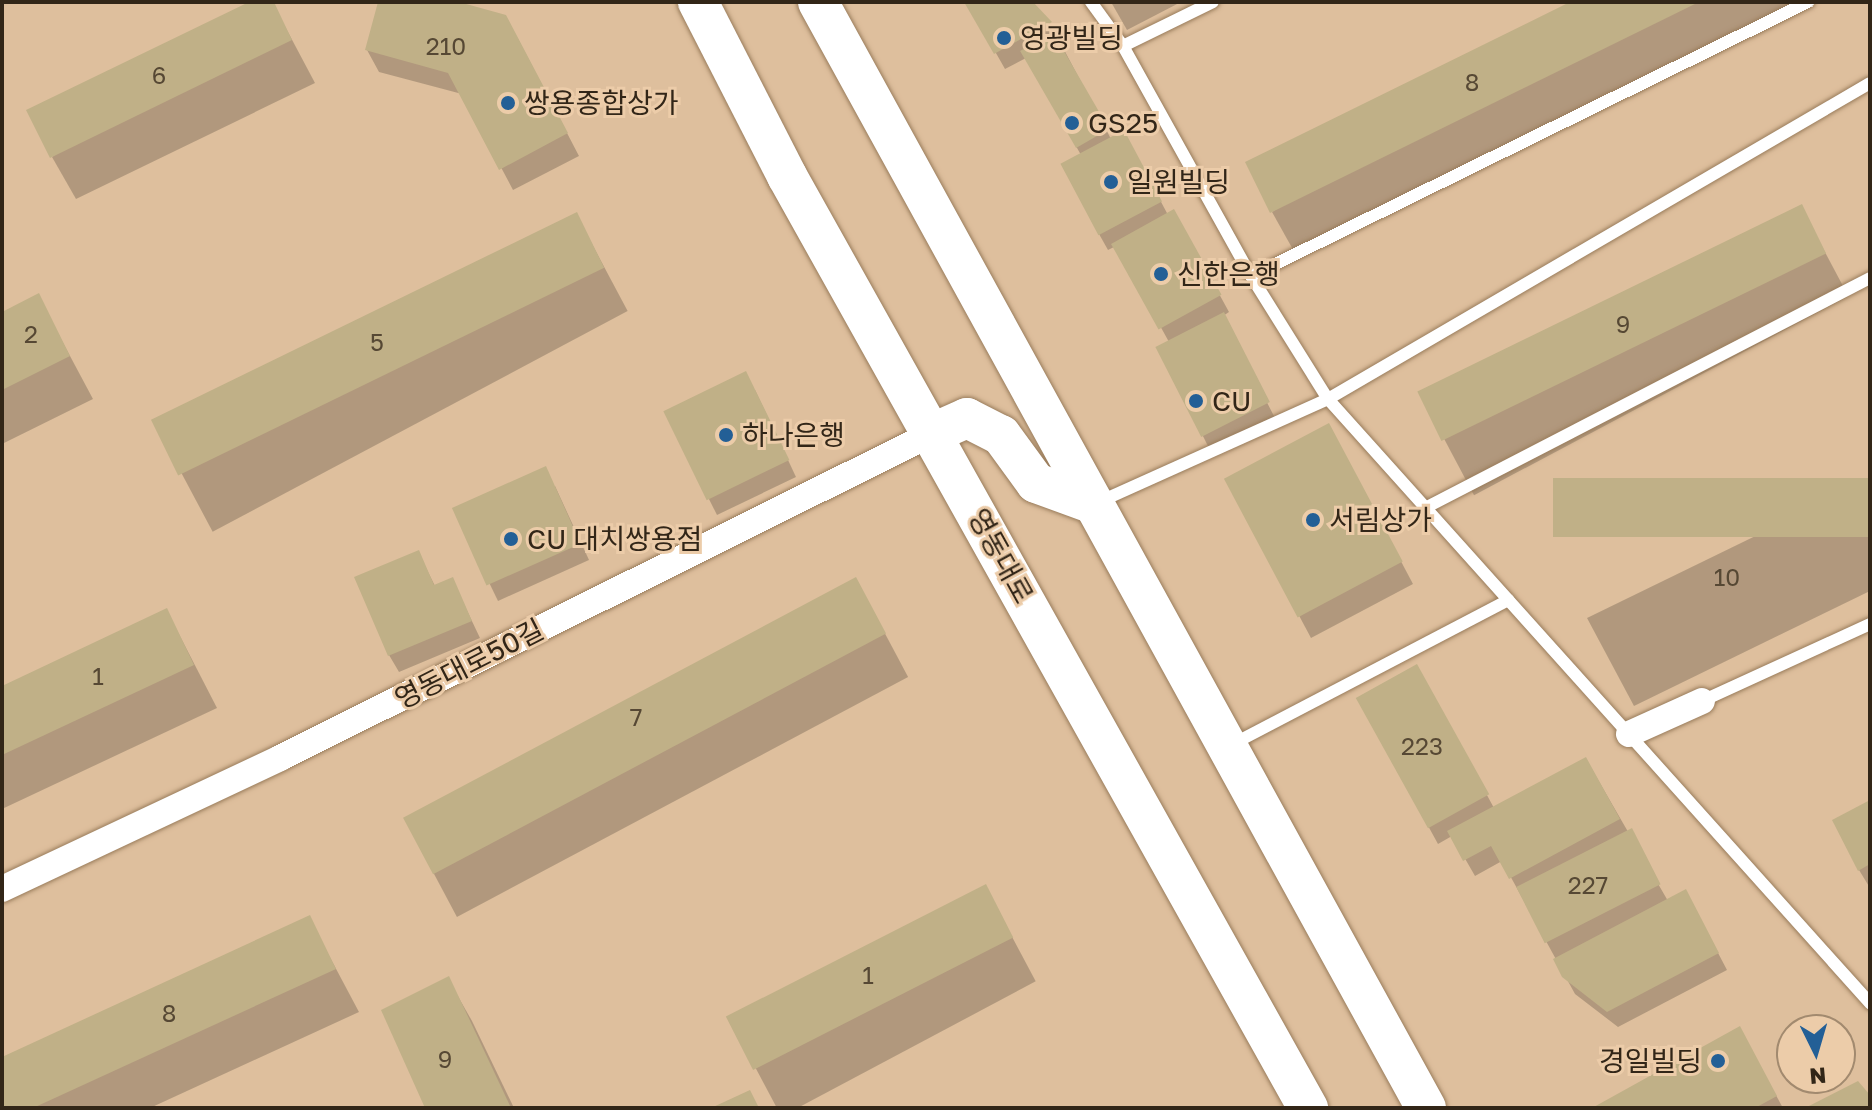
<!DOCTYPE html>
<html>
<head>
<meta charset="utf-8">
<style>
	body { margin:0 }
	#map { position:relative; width:1872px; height:1110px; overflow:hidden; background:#debf9d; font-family:"Golos Text","Noto Sans KR",sans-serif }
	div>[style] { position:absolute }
	.shadow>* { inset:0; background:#0003; transform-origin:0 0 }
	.building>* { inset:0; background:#c0b087; transform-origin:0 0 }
	.roads { filter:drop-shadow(0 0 2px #997c5b) drop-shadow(0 0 2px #997c5b) }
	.lane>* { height:12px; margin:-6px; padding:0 6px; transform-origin:6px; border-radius:6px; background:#fff }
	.street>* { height:26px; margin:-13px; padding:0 13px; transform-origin:13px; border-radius:13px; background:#fff }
	.primary>* { height:40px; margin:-20px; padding:0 20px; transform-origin:20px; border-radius:20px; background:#fff }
	.dots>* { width:22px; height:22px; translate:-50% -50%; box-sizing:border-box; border:4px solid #eccca9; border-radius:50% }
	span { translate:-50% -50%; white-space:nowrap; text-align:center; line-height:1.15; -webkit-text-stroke:6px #eccca9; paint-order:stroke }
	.number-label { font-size:24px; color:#564834 }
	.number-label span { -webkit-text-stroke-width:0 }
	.poi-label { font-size:28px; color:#322618 }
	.left { translate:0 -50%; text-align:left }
	.right { translate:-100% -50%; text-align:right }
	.street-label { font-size:28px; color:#322618 }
	.frame { position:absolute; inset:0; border:4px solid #322618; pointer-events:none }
	.north { position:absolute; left:1776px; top:1014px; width:80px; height:80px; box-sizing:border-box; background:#eccca9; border:2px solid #a28a6f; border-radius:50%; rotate:175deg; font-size:22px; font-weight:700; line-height:32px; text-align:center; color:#322618 }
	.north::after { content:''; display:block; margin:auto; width:28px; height:36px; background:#235f96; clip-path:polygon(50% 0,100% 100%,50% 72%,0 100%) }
</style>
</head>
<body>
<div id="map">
	<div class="shadow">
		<div style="clip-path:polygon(254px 2px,272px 2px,315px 83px,76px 199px,52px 157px)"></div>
		<div style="clip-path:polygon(380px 2px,452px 2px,518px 39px,579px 156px,513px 190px,462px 94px,379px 72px,367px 50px)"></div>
		<div style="clip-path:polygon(967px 2px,1030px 2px,1050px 23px,1111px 139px,1133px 149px,1168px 215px,1183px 228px,1229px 312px,1223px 316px,1276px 420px,1211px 452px,1158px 347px,1169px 342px,1116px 246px,1108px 250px,1099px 234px,1081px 155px,1026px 58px,1005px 69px)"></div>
		<div style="clip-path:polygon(1111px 2px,1181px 2px,1127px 30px)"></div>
		<div style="clip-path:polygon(1574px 2px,1810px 2px,1296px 255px,1272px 212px)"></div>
		<div style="left:1801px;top:207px;width:101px;height:424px;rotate:62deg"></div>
		<div style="left:576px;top:214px;width:110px;height:470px;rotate:62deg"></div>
		<div style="clip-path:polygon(38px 296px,93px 399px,2px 444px,2px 314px)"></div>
		<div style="clip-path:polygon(755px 390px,796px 477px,717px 515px,665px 412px)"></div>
		<div style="clip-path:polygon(1341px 448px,1413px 584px,1311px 638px,1226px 479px)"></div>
		<div style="clip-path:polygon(1870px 480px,1870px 591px,1634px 706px,1587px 618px)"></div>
		<div style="clip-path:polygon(555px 486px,589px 560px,498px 601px,454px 510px)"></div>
		<div style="clip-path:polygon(418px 552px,435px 586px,452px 579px,480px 638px,399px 672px,389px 655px)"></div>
		<div style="left:856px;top:579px;width:111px;height:511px;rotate:62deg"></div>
		<div style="clip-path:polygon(167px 611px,217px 708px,2px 809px,2px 688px)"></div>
		<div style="clip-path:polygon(1426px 683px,1494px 808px,1586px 759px,1668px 901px,1695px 909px,1727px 970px,1618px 1027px,1575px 994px,1502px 861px,1475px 876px,1452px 836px,1438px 844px,1358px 698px)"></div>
		<div style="clip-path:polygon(1870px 803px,1870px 888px,1859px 870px)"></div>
		<div style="left:985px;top:886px;width:108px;height:288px;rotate:62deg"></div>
		<div style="clip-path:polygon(309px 918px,359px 1012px,150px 1108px,2px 1108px,2px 1059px)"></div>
		<div style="clip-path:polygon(448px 979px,472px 1021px,514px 1108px,428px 1108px)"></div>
		<div style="clip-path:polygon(1756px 1059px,1783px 1108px,1596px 1108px)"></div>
	</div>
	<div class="building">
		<div style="clip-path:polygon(249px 2px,274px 2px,292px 40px,50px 158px,26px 110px)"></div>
		<div style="clip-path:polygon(378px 2px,459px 2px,506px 15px,568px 133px,499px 170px,448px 73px,365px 50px)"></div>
		<div style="clip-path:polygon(964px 2px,1033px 2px,1052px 22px,994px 54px)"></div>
		<div style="clip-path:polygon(1570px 2px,1699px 2px,1270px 213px,1245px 162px)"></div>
		<div style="left:1053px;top:32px;width:112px;height:38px;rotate:60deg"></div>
		<div style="left:1124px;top:130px;width:81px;height:72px;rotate:62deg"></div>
		<div style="left:1802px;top:204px;width:55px;height:428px;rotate:64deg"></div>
		<div style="left:1174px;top:209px;width:98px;height:72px;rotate:61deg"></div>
		<div style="left:577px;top:212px;width:62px;height:474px;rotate:64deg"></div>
		<div style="clip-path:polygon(39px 293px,70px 356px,2px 390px,2px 312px)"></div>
		<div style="left:1224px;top:312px;width:101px;height:77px;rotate:63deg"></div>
		<div style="left:746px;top:371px;width:99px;height:92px;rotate:64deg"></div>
		<div style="left:1329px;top:423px;width:157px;height:119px;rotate:62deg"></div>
		<div style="left:546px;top:466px;width:85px;height:103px;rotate:66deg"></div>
		<div style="left:1870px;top:478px;width:59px;height:317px;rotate:90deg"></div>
		<div style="clip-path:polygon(419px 550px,434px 585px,453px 577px,472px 621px,388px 656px,354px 577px)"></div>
		<div style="left:856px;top:577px;width:64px;height:513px;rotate:62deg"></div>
		<div style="clip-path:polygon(167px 608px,194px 665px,2px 755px,2px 686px)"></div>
		<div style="left:1417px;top:664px;width:149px;height:70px;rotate:61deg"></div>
		<div style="clip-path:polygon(1586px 757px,1620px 819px,1509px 879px,1491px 846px,1463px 861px,1447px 831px)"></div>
		<div style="clip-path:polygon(1870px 800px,1870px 864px,1858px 871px,1832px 820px)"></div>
		<div style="left:1632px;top:828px;width:63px;height:130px;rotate:63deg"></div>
		<div style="left:986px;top:884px;width:60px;height:292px;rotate:63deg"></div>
		<div style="clip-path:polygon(1686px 889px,1719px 953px,1607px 1012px,1562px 977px,1553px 959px)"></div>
		<div style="clip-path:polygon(310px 915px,336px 969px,33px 1108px,2px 1108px,2px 1057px)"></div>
		<div style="clip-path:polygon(449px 976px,511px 1108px,425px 1108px,381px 1010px)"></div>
		<div style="clip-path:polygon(1740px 1026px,1777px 1096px,1755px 1108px,1592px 1108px)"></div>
		<div style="clip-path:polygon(1858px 1081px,1870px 1095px,1870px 1108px,1805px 1108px)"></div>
		<div style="clip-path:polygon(750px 1090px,759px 1108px,711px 1108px)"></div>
	</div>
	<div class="roads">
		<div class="lane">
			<div style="left:1091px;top:2px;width:54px;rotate:54deg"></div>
			<div style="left:1123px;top:46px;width:263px;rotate:60.9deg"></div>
			<div style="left:1251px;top:276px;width:145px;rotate:58deg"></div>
			<div style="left:1328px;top:399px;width:812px;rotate:48.1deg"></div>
			<div style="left:1123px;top:46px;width:100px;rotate:-26.1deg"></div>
			<div style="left:1251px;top:276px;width:621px;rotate:-26.19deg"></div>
			<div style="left:1101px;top:501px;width:249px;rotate:-24.2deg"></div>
			<div style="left:1328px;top:399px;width:627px;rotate:-30.24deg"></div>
			<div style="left:1425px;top:508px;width:501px;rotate:-27.33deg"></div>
			<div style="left:1702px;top:701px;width:185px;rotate:-24.6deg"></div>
			<div style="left:1231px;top:745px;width:313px;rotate:-27.6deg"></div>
		</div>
		<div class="street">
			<div style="left:1629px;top:734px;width:80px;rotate:-24.3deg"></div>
			<div style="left:2px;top:889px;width:307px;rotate:-25.2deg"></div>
			<div style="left:280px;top:758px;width:729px;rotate:-26.46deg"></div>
		</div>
		<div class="primary">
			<div style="left:698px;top:2px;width:195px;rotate:62.9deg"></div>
			<div style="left:787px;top:176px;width:1068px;rotate:60.79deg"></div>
			<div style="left:818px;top:2px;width:1262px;rotate:61.2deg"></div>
			<div style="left:933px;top:433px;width:37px;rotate:-24deg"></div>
			<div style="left:967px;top:418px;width:38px;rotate:27deg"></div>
			<div style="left:1001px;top:435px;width:59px;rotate:53.9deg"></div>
			<div style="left:1036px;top:483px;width:62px;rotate:19.9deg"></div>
		</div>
	</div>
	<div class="dots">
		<div style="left:1004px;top:38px;background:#235f96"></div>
		<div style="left:508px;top:103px;background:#235f96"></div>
		<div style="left:1072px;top:123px;background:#235f96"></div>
		<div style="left:1111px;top:182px;background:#235f96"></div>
		<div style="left:1161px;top:274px;background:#235f96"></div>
		<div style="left:1196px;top:401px;background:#235f96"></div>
		<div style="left:726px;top:435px;background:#235f96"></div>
		<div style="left:1313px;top:520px;background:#235f96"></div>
		<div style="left:511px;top:539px;background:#235f96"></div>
		<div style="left:1718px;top:1061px;background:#235f96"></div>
	</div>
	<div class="number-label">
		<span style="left:446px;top:46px">210</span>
		<span style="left:159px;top:75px">6</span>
		<span style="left:1472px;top:82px">8</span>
		<span style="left:1623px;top:324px">9</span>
		<span style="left:31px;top:334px">2</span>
		<span style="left:377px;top:342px">5</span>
		<span style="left:1727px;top:577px">10</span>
		<span style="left:98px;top:676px">1</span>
		<span style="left:636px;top:717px">7</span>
		<span style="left:1422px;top:746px">223</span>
		<span style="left:1588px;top:885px">227</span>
		<span style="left:868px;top:975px">1</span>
		<span style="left:169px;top:1013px">8</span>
		<span style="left:445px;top:1059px">9</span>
	</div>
	<div class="poi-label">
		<span class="left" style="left:1020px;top:38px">영광빌딩</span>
		<span class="left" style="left:524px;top:103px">쌍용종합상가</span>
		<span class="left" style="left:1088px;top:123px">GS25</span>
		<span class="left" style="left:1127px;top:182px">일원빌딩</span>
		<span class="left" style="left:1177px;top:274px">신한은행</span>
		<span class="left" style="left:1212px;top:401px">CU</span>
		<span class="left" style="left:742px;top:435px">하나은행</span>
		<span class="left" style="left:1329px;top:520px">서림상가</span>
		<span class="left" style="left:527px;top:539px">CU 대치쌍용점</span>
		<span class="right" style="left:1702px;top:1061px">경일빌딩</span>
	</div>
	<div class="street-label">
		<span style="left:1001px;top:556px;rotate:61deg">영동대로</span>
		<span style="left:469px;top:664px;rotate:-27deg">영동대로50길</span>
	</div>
	<div class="frame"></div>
	<div class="north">N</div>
</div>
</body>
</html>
